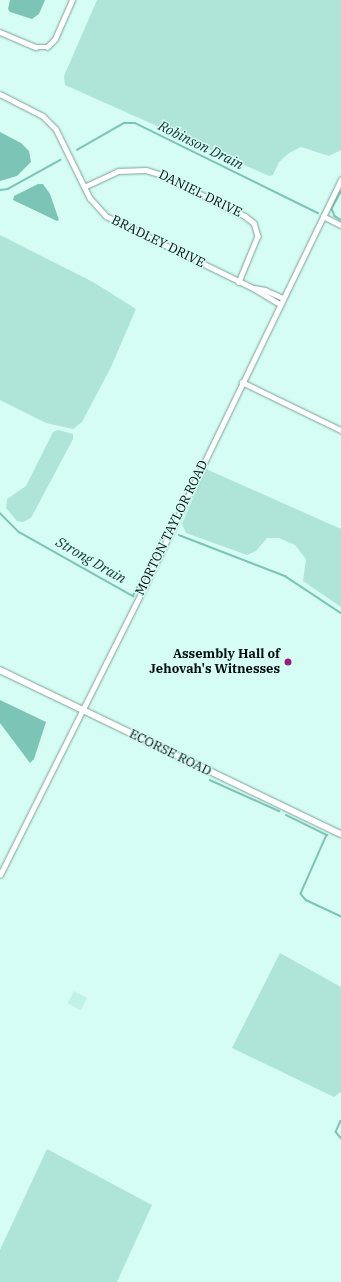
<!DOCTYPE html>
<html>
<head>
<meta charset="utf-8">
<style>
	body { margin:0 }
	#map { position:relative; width:341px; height:1282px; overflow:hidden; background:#d5fdf4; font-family:"IBM Plex Serif",serif }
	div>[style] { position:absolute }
	.built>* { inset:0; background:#c1f2e7; transform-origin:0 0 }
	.green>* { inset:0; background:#aee5d8 }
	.water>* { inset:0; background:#7cc4b5 }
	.stream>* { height:1.5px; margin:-0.75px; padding:0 0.75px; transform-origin:0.75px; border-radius:0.75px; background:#7cc4b5 }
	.roads { filter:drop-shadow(0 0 1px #7ba198) drop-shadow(0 0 1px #7ba198) }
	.minor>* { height:4.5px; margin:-2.25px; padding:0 2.25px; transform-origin:2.25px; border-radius:2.25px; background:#fff }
	.major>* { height:5.5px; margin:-2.75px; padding:0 2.75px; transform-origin:2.75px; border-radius:2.75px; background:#fff }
	.dots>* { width:11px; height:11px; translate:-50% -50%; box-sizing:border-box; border:2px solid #d5fdf4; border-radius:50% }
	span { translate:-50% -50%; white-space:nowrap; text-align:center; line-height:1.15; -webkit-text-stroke:3px #d5fdf4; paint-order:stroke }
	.street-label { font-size:13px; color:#020e0c }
	.poi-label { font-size:13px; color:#020e0c; font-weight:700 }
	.right { translate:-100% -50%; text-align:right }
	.water-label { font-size:14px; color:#11342e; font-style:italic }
</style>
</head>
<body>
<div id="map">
	<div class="built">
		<div style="left:74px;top:991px;width:15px;height:14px;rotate:28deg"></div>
	</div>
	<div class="green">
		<div style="clip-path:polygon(97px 0,341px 0,341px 150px,329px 156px,301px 147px,289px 153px,279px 162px,273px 175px,269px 176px,65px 85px,64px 76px)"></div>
		<div style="clip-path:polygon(0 235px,93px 282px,136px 309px,111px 367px,82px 422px,73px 429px,46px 423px,0 400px)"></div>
		<div style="clip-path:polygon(58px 430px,73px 434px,73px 439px,31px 518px,23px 522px,17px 521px,6px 508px,7px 499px,26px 486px,53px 432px)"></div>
		<div style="clip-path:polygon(206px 469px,341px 529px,341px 607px,303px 581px,306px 559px,295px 545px,279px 538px,267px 538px,256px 551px,247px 555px,186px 533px,182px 524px)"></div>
		<div style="clip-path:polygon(280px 953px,341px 987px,341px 1092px,334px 1097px,232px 1048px)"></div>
		<div style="clip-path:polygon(47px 1149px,152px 1205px,117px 1282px,0 1282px,0 1250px)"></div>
	</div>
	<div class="water">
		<div style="clip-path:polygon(10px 0,45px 0,39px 14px,32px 19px,10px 12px,8px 9px)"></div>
		<div style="clip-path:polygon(0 132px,21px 143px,29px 151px,31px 162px,17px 176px,0 181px)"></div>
		<div style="clip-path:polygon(38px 184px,43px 184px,50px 194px,59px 220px,57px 221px,13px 200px,14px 196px)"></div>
		<div style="clip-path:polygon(0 700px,46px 722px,34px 759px,30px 763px,0 723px)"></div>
	</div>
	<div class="stream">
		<div style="left:77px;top:150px;width:54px;rotate:-29.9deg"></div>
		<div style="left:124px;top:123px;width:11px"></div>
		<div style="left:135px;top:123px;width:204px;rotate:26.2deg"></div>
		<div style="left:0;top:190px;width:8px;rotate:-7deg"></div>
		<div style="left:8px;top:189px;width:60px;rotate:-29.1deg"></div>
		<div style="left:341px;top:192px;width:19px;rotate:118deg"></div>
		<div style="left:332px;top:209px;width:8px;rotate:67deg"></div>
		<div style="left:335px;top:216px;width:7px;rotate:34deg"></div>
		<div style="left:0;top:513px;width:27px;rotate:45deg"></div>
		<div style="left:19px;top:532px;width:131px;rotate:29.3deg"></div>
		<div style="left:133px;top:596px;width:72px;rotate:-63.8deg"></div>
		<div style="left:179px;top:535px;width:114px;rotate:21.1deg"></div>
		<div style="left:285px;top:576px;width:67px;rotate:33.5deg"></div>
		<div style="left:210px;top:780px;width:76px;rotate:24.2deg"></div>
		<div style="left:286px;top:815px;width:46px;rotate:26deg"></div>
		<div style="left:327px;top:835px;width:64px;rotate:113.8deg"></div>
		<div style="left:301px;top:894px;width:8px;rotate:50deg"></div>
		<div style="left:306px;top:900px;width:38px;rotate:25deg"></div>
		<div style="left:341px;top:1121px;width:12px;rotate:114deg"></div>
		<div style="left:336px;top:1132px;width:8px;rotate:50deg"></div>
	</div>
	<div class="roads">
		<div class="minor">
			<div style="left:0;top:32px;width:39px;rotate:23deg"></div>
			<div style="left:36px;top:47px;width:11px"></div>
			<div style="left:47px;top:47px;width:11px;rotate:-45deg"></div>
			<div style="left:55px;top:39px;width:43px;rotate:-66.4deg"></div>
			<div style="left:0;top:94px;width:48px;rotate:27.1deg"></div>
			<div style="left:43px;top:116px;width:18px;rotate:45deg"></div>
			<div style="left:56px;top:129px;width:77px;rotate:63.8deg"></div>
			<div style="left:90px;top:198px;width:24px;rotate:48deg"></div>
			<div style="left:106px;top:216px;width:164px;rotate:26.1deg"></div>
			<div style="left:253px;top:288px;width:31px;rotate:31deg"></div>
			<div style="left:84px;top:187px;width:38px;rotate:-25deg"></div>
			<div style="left:118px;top:171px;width:28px;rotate:-2deg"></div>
			<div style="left:146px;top:170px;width:17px;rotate:17deg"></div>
			<div style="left:162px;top:175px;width:93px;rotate:26.3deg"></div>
			<div style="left:245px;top:216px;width:11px;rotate:38deg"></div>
			<div style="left:254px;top:223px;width:14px;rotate:73deg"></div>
			<div style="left:258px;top:236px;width:50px;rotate:112.4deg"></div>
			<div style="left:323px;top:216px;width:20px;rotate:27deg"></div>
			<div style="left:254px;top:288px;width:11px;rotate:10deg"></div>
			<div style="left:265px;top:290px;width:20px;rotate:24deg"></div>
			<div style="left:242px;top:382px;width:110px;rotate:25.9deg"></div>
			<div style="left:0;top:875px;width:326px;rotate:-63.4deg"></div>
			<div style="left:146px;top:583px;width:448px;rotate:-64.2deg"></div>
		</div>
		<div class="major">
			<div style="left:0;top:670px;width:378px;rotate:25.7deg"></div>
		</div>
	</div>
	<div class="dots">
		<div style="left:288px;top:662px;background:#991e77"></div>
	</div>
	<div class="street-label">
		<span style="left:200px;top:194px;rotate:26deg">DANIEL DRIVE</span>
		<span style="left:158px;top:242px;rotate:26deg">BRADLEY DRIVE</span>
		<span style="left:172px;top:528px;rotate:-64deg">MORTON TAYLOR ROAD</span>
		<span style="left:170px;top:753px;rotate:26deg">ECORSE ROAD</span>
	</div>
	<div class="poi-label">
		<span class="right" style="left:280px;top:662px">Assembly Hall of<br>Jehovah's Witnesses</span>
	</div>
	<div class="water-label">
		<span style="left:201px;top:145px;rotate:26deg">Robinson Drain</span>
		<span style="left:91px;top:560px;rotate:30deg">Strong Drain</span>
	</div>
</div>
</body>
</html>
